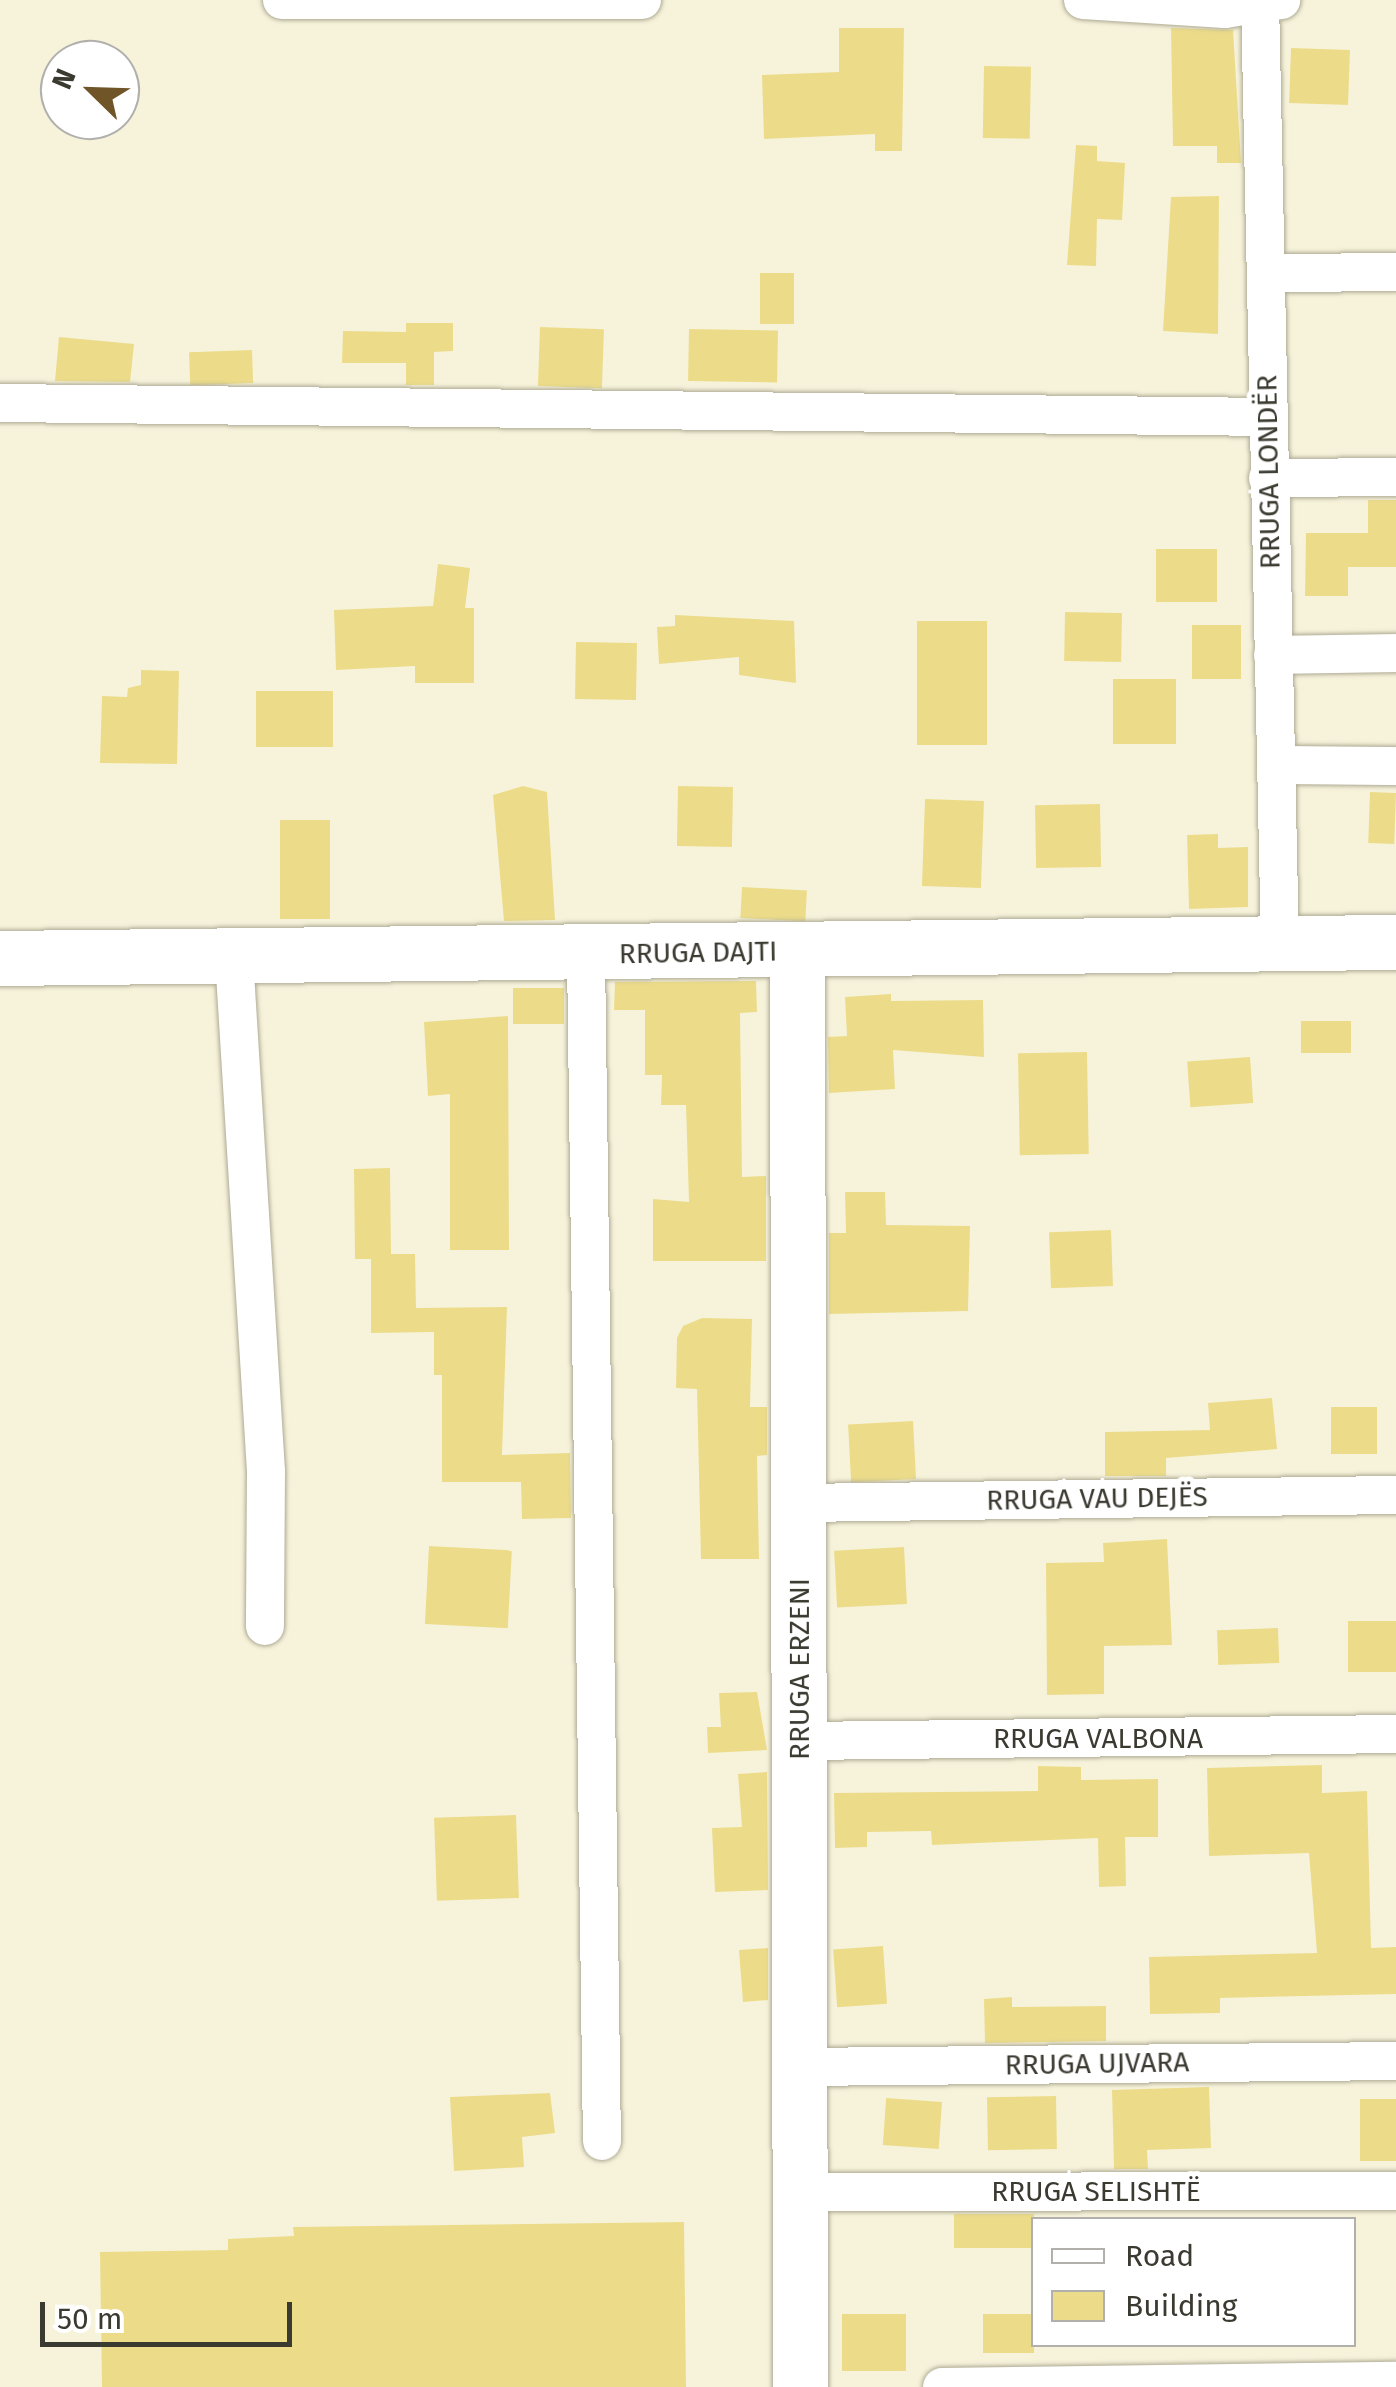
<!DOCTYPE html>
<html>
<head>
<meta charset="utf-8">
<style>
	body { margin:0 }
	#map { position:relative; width:1396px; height:2387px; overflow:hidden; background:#f7f3db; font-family:"Fira Sans",sans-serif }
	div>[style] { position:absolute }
	.building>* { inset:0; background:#ecdc8a; transform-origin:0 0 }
	.roads { filter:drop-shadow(0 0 2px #aeaa94) drop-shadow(0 0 2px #aeaa94) }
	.street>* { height:38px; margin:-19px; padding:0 19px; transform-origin:19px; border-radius:19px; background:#fff }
	.secondary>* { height:55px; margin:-27.5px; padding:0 27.5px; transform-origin:27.5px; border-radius:27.5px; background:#fff }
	span { translate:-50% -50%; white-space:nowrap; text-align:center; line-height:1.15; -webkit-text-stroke:10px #fff; paint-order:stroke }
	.street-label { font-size:28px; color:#3b3a31 }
	.legend { position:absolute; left:1031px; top:2217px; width:325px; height:130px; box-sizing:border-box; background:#fff; border:2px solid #b1b0ad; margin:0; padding:12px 18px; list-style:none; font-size:30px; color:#3b3a31 }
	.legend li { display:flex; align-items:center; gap:20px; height:50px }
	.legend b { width:50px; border:2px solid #b1b0ad }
	.north { position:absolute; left:40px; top:40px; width:100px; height:100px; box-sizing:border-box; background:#fff; border:2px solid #b1b0ad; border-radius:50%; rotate:293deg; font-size:28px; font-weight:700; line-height:40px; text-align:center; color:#3b3a31 }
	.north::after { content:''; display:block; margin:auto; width:35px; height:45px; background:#6f5527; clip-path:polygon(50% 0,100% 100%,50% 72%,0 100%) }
	.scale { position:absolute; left:40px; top:2302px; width:252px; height:45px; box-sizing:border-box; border:5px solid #3b3a31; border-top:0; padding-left:12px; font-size:30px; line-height:35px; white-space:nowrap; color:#3b3a31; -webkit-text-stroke:8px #fff; paint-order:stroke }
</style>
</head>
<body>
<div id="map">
	<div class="building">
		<div style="clip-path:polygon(839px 28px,904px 28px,902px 151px,875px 151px,875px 134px,764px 139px,762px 75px,839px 72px)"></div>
		<div style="clip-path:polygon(1171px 28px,1233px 30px,1241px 163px,1217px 163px,1217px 146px,1173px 146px)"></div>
		<div style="left:1291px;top:48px;width:59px;height:55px;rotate:2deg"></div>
		<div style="left:984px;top:66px;width:47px;height:72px;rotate:1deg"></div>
		<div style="clip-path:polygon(1076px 145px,1097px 146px,1097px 161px,1125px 163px,1122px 220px,1097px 219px,1096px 266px,1067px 265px)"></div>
		<div style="clip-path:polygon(1219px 196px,1218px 334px,1163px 331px,1171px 197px)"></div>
		<div style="left:760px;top:273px;width:34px;height:51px"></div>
		<div style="clip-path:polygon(406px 323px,453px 323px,453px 351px,434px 352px,434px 385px,406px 385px,406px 363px,342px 363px,343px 331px,406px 332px)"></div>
		<div style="left:540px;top:327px;width:64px;height:59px;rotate:2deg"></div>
		<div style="left:689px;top:329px;width:89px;height:52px;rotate:1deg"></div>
		<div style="clip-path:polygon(59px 337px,134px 344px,130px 382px,55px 381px)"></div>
		<div style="left:252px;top:350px;width:33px;height:63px;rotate:88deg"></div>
		<div style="clip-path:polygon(1368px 500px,1396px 500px,1396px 567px,1348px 567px,1348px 596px,1305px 596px,1306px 533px,1368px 533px)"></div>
		<div style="left:1156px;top:549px;width:61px;height:53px"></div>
		<div style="clip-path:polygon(438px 564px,470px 568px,465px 608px,474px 608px,474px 683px,415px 683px,415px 666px,336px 670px,334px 610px,433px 606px)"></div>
		<div style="left:1065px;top:612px;width:57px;height:49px;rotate:1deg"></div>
		<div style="clip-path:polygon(675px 615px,794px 621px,796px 683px,739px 675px,739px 657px,659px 664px,657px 627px,675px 626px)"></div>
		<div style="left:917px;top:621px;width:70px;height:124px"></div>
		<div style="left:1241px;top:625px;width:54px;height:49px;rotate:90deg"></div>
		<div style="left:576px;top:642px;width:61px;height:57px;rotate:1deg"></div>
		<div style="clip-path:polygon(141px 670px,179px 671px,177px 764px,100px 763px,102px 696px,127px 697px,128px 688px,141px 685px)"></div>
		<div style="left:1113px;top:679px;width:63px;height:65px"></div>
		<div style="left:333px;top:691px;width:56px;height:77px;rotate:90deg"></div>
		<div style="clip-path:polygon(523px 786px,547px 792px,555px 920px,504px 921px,493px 795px)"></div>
		<div style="left:678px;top:786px;width:55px;height:60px;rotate:1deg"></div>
		<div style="left:1370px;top:792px;width:26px;height:51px;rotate:2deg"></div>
		<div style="left:925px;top:799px;width:59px;height:87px;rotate:2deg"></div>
		<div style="left:1100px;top:804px;width:63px;height:65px;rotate:89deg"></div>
		<div style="left:280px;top:820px;width:50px;height:99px"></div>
		<div style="clip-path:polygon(1218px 834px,1218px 848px,1248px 847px,1248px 907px,1189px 909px,1187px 835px)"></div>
		<div style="left:742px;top:887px;width:65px;height:31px;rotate:3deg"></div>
		<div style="clip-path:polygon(756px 981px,757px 1012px,740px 1013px,742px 1177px,766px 1176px,766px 1261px,653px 1261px,653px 1199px,689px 1202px,686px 1105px,661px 1105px,662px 1075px,645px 1075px,645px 1010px,614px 1010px,615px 982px)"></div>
		<div style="left:513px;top:988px;width:51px;height:36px"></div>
		<div style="clip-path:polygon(891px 994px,891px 1001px,983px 1000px,984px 1057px,893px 1050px,895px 1089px,829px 1093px,828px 1037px,847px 1036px,845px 997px)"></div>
		<div style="clip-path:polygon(508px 1016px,509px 1250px,450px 1250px,450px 1094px,428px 1096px,424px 1022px)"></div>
		<div style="left:1351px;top:1021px;width:32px;height:50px;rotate:90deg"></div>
		<div style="left:1087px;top:1052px;width:102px;height:69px;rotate:89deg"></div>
		<div style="left:1250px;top:1057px;width:46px;height:63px;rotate:86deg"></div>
		<div style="clip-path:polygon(390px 1168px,391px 1254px,415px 1254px,416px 1308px,507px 1307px,502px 1455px,570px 1453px,571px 1518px,522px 1519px,521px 1482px,442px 1482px,442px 1375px,434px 1375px,434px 1332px,371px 1333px,371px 1259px,355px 1259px,354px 1169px)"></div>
		<div style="clip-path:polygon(845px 1192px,885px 1192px,886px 1225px,970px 1226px,968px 1311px,829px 1314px,829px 1233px,846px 1233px)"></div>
		<div style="left:1111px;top:1230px;width:56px;height:62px;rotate:88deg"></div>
		<div style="clip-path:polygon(702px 1318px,752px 1319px,750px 1407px,767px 1407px,767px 1455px,757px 1456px,759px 1559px,701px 1559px,697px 1389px,676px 1388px,677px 1338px,683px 1326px)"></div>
		<div style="clip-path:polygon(1272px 1398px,1277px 1449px,1166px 1458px,1166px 1476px,1105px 1476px,1105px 1432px,1210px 1430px,1208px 1403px)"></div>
		<div style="left:1331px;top:1407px;width:46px;height:47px"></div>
		<div style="left:913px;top:1421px;width:58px;height:65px;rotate:87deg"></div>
		<div style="clip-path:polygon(1167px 1539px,1172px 1645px,1104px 1646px,1104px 1694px,1047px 1695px,1046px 1563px,1104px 1562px,1103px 1543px)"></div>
		<div style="left:429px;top:1546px;width:83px;height:78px;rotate:3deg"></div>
		<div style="left:904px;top:1547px;width:57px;height:70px;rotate:87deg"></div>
		<div style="left:1396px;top:1621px;width:51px;height:48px;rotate:90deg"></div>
		<div style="left:1278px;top:1628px;width:35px;height:61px;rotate:88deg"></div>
		<div style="clip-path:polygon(757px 1692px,767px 1750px,708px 1753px,707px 1727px,721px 1727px,719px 1693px)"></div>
		<div style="clip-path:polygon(1322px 1765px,1322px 1793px,1367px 1791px,1371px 1948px,1396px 1947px,1396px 1994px,1220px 1998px,1220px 2013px,1150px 2014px,1149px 1957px,1317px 1953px,1309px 1853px,1209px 1856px,1207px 1768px)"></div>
		<div style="clip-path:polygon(1038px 1766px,1081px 1767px,1081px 1780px,1158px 1779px,1158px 1837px,1125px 1837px,1126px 1886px,1099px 1887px,1098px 1838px,932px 1845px,931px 1831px,867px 1832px,867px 1847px,835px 1848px,834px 1793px,1038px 1791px)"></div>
		<div style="clip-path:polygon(767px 1772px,768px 1890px,715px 1892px,712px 1828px,742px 1827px,738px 1774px)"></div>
		<div style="left:516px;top:1815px;width:83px;height:82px;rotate:88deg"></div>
		<div style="left:883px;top:1946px;width:58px;height:50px;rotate:86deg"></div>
		<div style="clip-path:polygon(768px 1948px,768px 2000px,743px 2002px,739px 1950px)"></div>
		<div style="clip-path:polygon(1012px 1997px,1012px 2007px,1106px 2006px,1106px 2041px,985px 2043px,984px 1999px)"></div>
		<div style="clip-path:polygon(1209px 2087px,1211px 2148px,1147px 2150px,1148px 2169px,1114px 2169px,1112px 2090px)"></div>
		<div style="clip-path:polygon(550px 2093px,555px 2133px,522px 2137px,524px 2167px,454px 2171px,450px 2097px)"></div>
		<div style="left:1056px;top:2096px;width:53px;height:69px;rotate:89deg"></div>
		<div style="left:1396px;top:2099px;width:62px;height:36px;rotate:90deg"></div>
		<div style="left:942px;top:2102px;width:47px;height:56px;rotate:94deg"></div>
		<div style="left:954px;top:2214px;width:80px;height:34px"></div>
		<div style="clip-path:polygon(684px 2222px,686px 2387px,102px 2387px,100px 2252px,228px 2250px,228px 2239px,294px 2236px,293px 2227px)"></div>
		<div style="left:842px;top:2314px;width:64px;height:57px"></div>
		<div style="left:983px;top:2314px;width:51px;height:39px"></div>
	</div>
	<div class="roads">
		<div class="street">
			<div style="left:282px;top:0;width:360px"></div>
			<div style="left:1083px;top:0;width:142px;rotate:3.6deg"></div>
			<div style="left:1225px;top:9px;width:57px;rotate:-9.1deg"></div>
			<div style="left:1260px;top:0;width:944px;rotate:88.79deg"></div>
			<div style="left:1285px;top:273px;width:111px;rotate:-0.5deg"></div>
			<div style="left:0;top:403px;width:1267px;rotate:0.63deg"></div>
			<div style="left:1268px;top:478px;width:128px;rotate:-0.4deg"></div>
			<div style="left:1273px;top:655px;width:123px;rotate:-0.9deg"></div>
			<div style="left:1276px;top:765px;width:120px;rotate:0.5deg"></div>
			<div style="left:586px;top:955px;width:1186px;rotate:89.23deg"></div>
			<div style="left:234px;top:957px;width:516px;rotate:86.44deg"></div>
			<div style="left:266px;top:1472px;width:154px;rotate:90.4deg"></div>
			<div style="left:799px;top:1503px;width:597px;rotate:-0.77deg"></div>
			<div style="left:801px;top:1741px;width:595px;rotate:-0.67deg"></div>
			<div style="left:798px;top:2067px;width:598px;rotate:-0.57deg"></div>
			<div style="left:795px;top:2192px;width:601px;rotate:-0.1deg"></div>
			<div style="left:942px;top:2387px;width:454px;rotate:-0.8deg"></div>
		</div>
		<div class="secondary">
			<div style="left:797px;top:951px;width:1436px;rotate:89.88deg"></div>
			<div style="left:0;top:958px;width:1396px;rotate:-0.66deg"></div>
		</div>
	</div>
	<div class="street-label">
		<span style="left:1269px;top:472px;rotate:-91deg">RRUGA LONDËR</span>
		<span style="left:698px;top:953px;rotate:-1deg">RRUGA DAJTI</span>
		<span style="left:1097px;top:1499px;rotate:-1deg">RRUGA VAU DEJËS</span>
		<span style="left:800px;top:1669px;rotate:-90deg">RRUGA ERZENI</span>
		<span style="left:1098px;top:1739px">RRUGA VALBONA</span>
		<span style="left:1097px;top:2064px;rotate:-1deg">RRUGA UJVARA</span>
		<span style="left:1096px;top:2192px">RRUGA SELISHTË</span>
	</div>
	<ul class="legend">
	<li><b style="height:12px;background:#fff"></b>Road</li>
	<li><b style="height:28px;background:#ecdc8a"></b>Building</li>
	</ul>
	<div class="north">N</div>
	<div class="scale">50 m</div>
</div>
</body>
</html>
